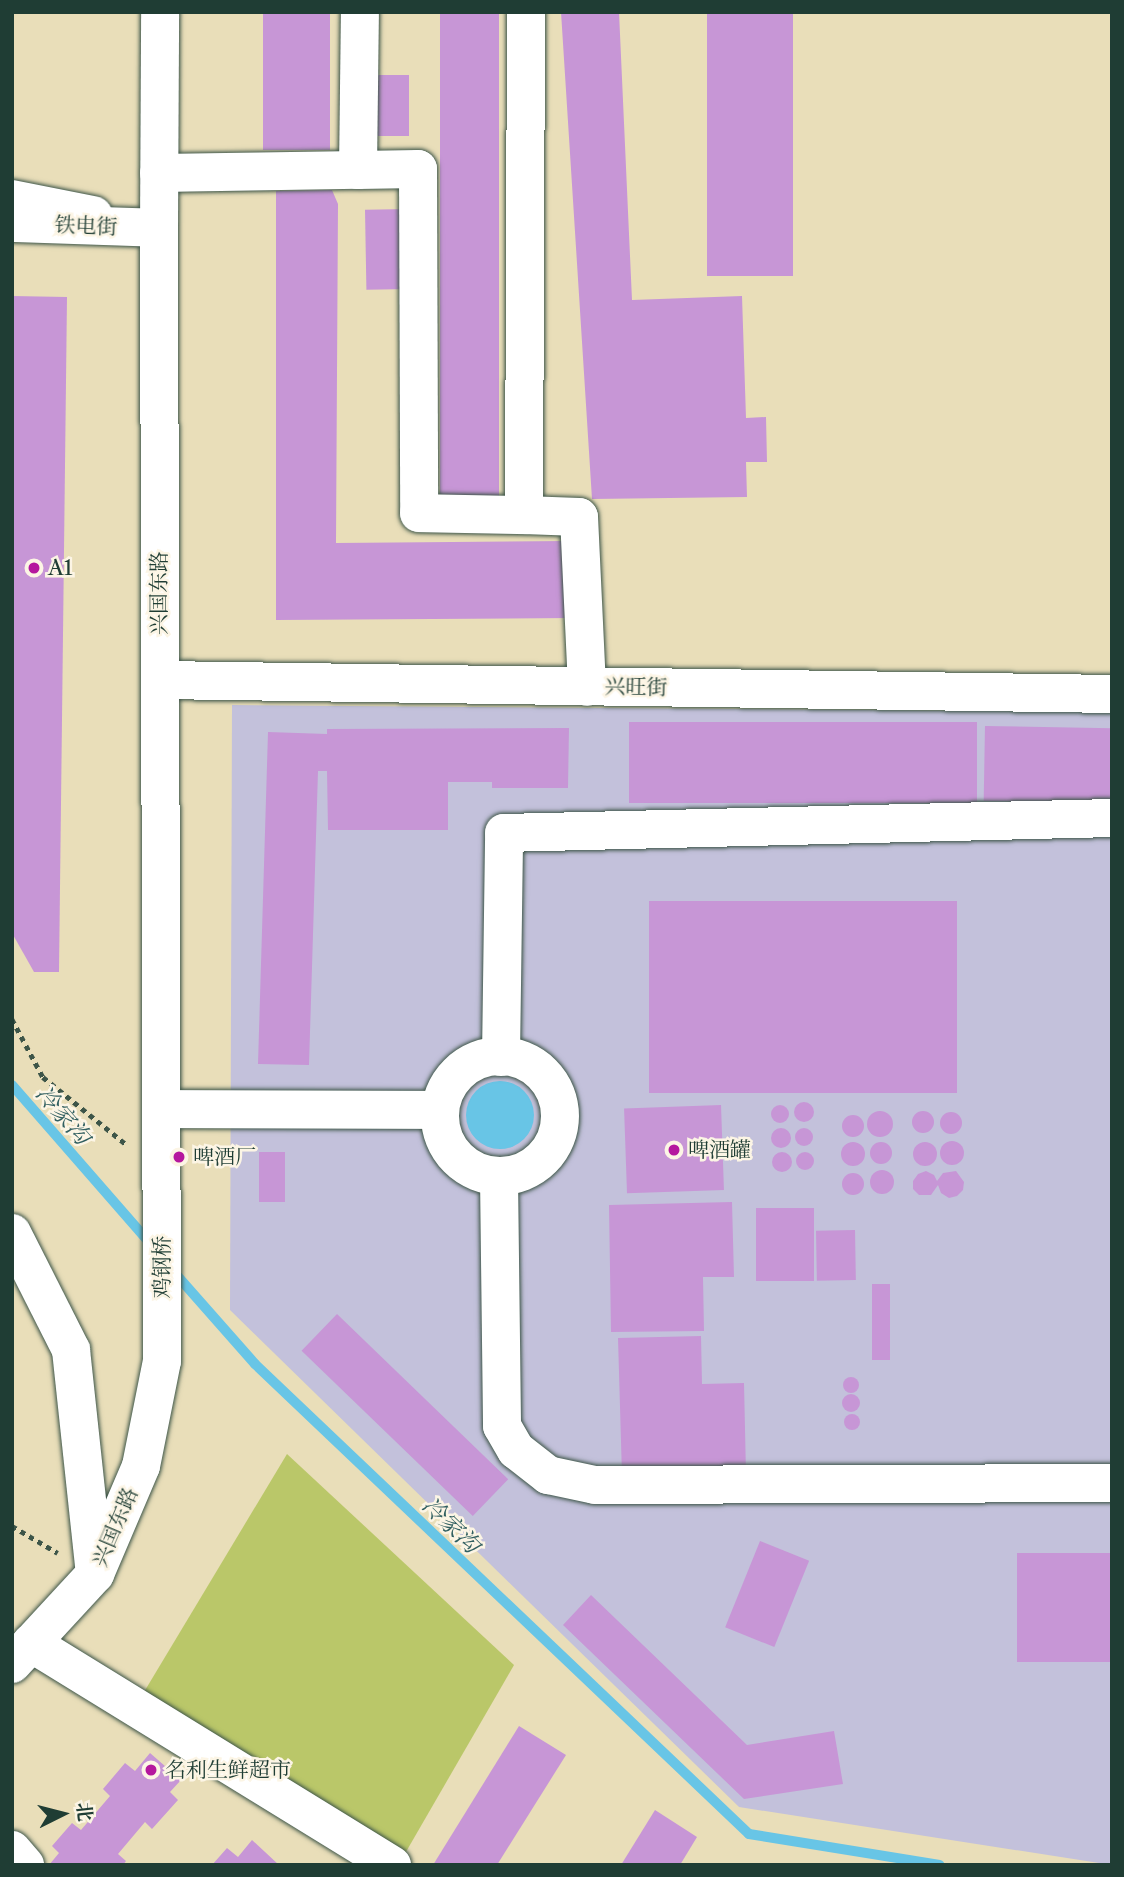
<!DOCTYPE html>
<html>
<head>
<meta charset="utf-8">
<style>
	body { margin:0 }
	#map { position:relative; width:1124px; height:1877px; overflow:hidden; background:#e9deb9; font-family:"Libre Caslon Text","Noto Serif SC",serif }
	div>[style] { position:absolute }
	.industrial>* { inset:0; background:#c3c1db }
	.green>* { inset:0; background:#bac769 }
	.water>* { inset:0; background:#68c5e6 }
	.round { border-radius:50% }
	.stream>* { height:10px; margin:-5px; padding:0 5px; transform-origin:5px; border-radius:5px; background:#68c5e6 }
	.building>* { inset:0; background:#c796d6; transform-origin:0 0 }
	.path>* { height:4.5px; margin-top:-2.25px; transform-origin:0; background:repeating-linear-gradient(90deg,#3d5548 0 5px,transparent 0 10px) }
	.roads { filter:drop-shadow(0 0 2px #3d5548) drop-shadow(0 0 2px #3d5548) }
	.minor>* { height:38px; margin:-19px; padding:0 19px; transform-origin:19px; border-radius:19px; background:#fff }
	.minor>.ring { margin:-19px; padding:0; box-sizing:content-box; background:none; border:38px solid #fff; border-radius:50% }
	.major>* { height:38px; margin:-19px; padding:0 19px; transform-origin:19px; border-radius:19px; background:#fff }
	.highway>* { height:38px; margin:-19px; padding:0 19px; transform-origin:19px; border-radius:19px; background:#fff }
	.dots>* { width:19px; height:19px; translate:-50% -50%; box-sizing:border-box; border:4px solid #fcf5e5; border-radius:50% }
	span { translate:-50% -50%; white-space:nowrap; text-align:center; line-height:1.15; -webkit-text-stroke:5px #fcf5e5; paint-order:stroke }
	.street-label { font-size:21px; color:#1f3d34 }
	.poi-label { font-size:21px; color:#1f3d34 }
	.left { translate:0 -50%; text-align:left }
	.water-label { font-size:23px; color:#315f60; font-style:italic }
	.frame { position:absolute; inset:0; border:14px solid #1f3d34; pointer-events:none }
	.north { position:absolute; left:28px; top:1779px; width:70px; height:70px; -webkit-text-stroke:5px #fcf5e5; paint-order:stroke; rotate:84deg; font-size:19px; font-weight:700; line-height:28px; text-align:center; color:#1f3d34 }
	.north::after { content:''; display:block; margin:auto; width:24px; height:32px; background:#1f3d34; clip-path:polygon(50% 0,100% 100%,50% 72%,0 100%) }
</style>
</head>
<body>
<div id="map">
	<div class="industrial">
		<div style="clip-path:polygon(232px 705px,1112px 712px,1112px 1865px,739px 1807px,230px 1310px)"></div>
	</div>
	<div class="green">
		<div style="clip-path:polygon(287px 1454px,514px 1665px,403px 1857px,144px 1692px)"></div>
	</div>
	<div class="water">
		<div class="round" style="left:466px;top:1081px;width:68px;height:68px"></div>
	</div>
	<div class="stream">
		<div style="left:12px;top:1085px;width:210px;rotate:48.9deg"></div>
		<div style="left:173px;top:1271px;width:124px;rotate:48.6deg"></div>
		<div style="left:255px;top:1364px;width:682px;rotate:43.57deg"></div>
		<div style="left:749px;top:1834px;width:193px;rotate:9.2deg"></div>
	</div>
	<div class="building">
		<div style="left:263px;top:12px;width:67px;height:138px"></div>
		<div style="left:440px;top:12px;width:59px;height:498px"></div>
		<div style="clip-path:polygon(561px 12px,619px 12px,632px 300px,742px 296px,746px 418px,766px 417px,767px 462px,746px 462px,747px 497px,592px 499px)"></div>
		<div style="left:707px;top:12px;width:86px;height:264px"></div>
		<div style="left:368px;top:75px;width:41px;height:61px"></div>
		<div style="clip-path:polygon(332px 190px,338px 204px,336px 543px,568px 541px,571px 618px,276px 620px,276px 191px)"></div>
		<div style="left:409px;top:209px;width:80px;height:44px;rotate:89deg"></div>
		<div style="clip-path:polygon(12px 296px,67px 297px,59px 972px,34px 972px,12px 933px)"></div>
		<div style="left:629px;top:722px;width:348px;height:81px"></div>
		<div style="left:985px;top:726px;width:127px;height:75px;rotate:1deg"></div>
		<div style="clip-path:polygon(569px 728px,568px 788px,492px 788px,492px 782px,448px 782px,448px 830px,328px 830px,327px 771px,318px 771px,309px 1065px,258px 1064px,268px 732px,327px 734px,327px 729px)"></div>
		<div style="left:957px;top:901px;width:192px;height:308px;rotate:90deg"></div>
		<div class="round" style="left:794px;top:1102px;width:20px;height:20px"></div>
		<div class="round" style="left:771px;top:1105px;width:18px;height:18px"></div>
		<div style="left:721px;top:1105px;width:85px;height:97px;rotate:88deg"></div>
		<div class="round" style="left:912px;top:1111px;width:22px;height:22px"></div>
		<div class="round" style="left:867px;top:1111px;width:26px;height:26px"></div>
		<div class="round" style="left:940px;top:1112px;width:22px;height:22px"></div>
		<div class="round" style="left:842px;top:1115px;width:22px;height:22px"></div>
		<div class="round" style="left:795px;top:1128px;width:18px;height:18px"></div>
		<div class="round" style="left:771px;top:1128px;width:20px;height:20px"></div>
		<div class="round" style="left:940px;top:1141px;width:24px;height:24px"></div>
		<div class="round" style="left:870px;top:1142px;width:22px;height:22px"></div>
		<div class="round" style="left:913px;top:1142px;width:24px;height:24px"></div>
		<div class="round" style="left:841px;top:1142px;width:24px;height:24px"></div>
		<div class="round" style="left:796px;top:1152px;width:18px;height:18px"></div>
		<div style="left:259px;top:1152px;width:26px;height:50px"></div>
		<div class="round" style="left:772px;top:1152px;width:20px;height:20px"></div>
		<div class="round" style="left:870px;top:1170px;width:24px;height:24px"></div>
		<div style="clip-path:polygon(926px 1171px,934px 1175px,937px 1181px,943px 1173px,956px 1171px,964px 1182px,963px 1190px,957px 1196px,949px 1198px,941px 1193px,938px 1185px,931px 1195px,919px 1195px,913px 1189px,913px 1181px,918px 1174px)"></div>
		<div class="round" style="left:842px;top:1173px;width:22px;height:22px"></div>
		<div style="clip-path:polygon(732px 1202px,734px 1277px,703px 1277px,704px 1331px,611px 1332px,609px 1205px)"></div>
		<div style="left:756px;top:1208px;width:58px;height:73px"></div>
		<div style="left:855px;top:1230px;width:50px;height:39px;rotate:89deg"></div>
		<div style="left:872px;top:1284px;width:18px;height:76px"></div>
		<div style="left:337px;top:1314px;width:238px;height:51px;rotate:44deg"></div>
		<div style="clip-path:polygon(701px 1336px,702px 1384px,744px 1383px,746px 1474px,622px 1476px,618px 1338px)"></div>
		<div class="round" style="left:843px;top:1377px;width:16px;height:16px"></div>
		<div class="round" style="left:842px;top:1394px;width:18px;height:18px"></div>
		<div class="round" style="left:844px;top:1414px;width:16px;height:16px"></div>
		<div style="left:760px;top:1541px;width:53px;height:93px;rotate:22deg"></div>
		<div style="left:1112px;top:1553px;width:109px;height:95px;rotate:90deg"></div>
		<div style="clip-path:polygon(591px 1595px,747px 1745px,834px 1731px,843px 1784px,744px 1799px,563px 1625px)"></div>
		<div style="clip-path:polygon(519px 1726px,566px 1755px,497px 1865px,433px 1865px)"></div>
		<div style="clip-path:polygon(150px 1753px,181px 1780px,170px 1792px,178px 1800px,152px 1829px,145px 1822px,118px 1854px,126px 1861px,123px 1865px,49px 1865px,59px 1853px,52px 1846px,72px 1823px,81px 1830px,110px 1796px,103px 1789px,125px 1763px,135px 1771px)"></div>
		<div style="clip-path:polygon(655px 1810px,697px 1837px,680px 1865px,621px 1865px)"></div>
		<div style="clip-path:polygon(252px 1840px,279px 1865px,212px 1865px,227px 1848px,238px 1857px)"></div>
	</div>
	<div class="path">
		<div style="left:12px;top:1019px;width:66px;rotate:61.9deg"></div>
		<div style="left:43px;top:1077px;width:108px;rotate:39deg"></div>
		<div style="left:12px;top:1526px;width:53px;rotate:30.4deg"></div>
	</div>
	<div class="roads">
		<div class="minor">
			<div style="left:526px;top:12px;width:503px;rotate:90.23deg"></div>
			<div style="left:524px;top:515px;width:55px;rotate:2.1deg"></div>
			<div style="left:579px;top:517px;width:170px;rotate:87.3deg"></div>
			<div style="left:358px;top:170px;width:60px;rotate:-1deg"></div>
			<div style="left:418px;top:169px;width:344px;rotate:89.8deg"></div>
			<div style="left:419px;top:513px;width:105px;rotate:1.1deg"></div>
			<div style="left:159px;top:173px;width:199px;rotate:-0.9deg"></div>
			<div style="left:358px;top:170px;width:158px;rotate:-89.3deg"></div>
			<div style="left:12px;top:199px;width:83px;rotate:11.2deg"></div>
			<div style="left:160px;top:680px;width:952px;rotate:0.84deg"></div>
			<div class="ring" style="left:440px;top:1056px;width:82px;height:82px"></div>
			<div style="left:501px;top:1057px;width:224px;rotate:-89.2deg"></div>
			<div style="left:504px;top:833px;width:608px;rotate:-1.41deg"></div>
			<div style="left:161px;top:1109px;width:279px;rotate:0.2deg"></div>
			<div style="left:499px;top:1177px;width:249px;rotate:89.3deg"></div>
			<div style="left:502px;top:1426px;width:28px;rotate:60deg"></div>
			<div style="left:516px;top:1450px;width:41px;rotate:38deg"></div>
			<div style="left:548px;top:1475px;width:48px;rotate:12deg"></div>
			<div style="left:595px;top:1485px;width:517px;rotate:-0.22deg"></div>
			<div style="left:12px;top:1233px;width:131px;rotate:63.2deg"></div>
			<div style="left:71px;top:1350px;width:225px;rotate:83.9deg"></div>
			<div style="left:31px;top:1643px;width:424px;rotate:31.6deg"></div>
			<div style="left:12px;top:1664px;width:122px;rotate:-47.3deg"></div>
			<div style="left:95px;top:1574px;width:117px;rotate:-66.9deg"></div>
			<div style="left:141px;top:1466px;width:107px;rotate:-78.7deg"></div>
			<div style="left:12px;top:1850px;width:20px;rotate:49deg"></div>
		</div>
		<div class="major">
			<div style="left:159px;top:228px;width:1133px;rotate:89.85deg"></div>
		</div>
		<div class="highway">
			<div style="left:12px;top:223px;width:147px;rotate:1.9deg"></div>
			<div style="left:159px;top:228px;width:216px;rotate:-89.7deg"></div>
		</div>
	</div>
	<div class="dots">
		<div style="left:34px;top:568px;background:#b5179e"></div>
		<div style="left:674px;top:1150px;background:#b5179e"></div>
		<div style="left:179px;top:1157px;background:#b5179e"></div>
		<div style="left:151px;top:1770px;background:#b5179e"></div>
	</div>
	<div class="street-label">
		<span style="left:86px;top:226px;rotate:2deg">铁电街</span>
		<span style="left:159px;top:593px;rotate:-90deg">兴国东路</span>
		<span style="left:636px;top:687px;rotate:1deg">兴旺街</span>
		<span style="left:162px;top:1267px;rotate:-90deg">鸡钢桥</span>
		<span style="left:115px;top:1527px;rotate:-67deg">兴国东路</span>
	</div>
	<div class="poi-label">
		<span class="left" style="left:48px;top:568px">A1</span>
		<span class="left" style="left:688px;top:1150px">啤酒罐</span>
		<span class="left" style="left:193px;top:1157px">啤酒厂</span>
		<span class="left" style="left:165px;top:1770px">名利生鲜超市</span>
	</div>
	<div class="water-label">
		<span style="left:63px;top:1115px;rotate:49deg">冷家沟</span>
		<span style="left:451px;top:1525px;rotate:44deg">冷家沟</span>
	</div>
	<div class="frame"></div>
	<div class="north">北</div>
</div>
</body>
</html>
